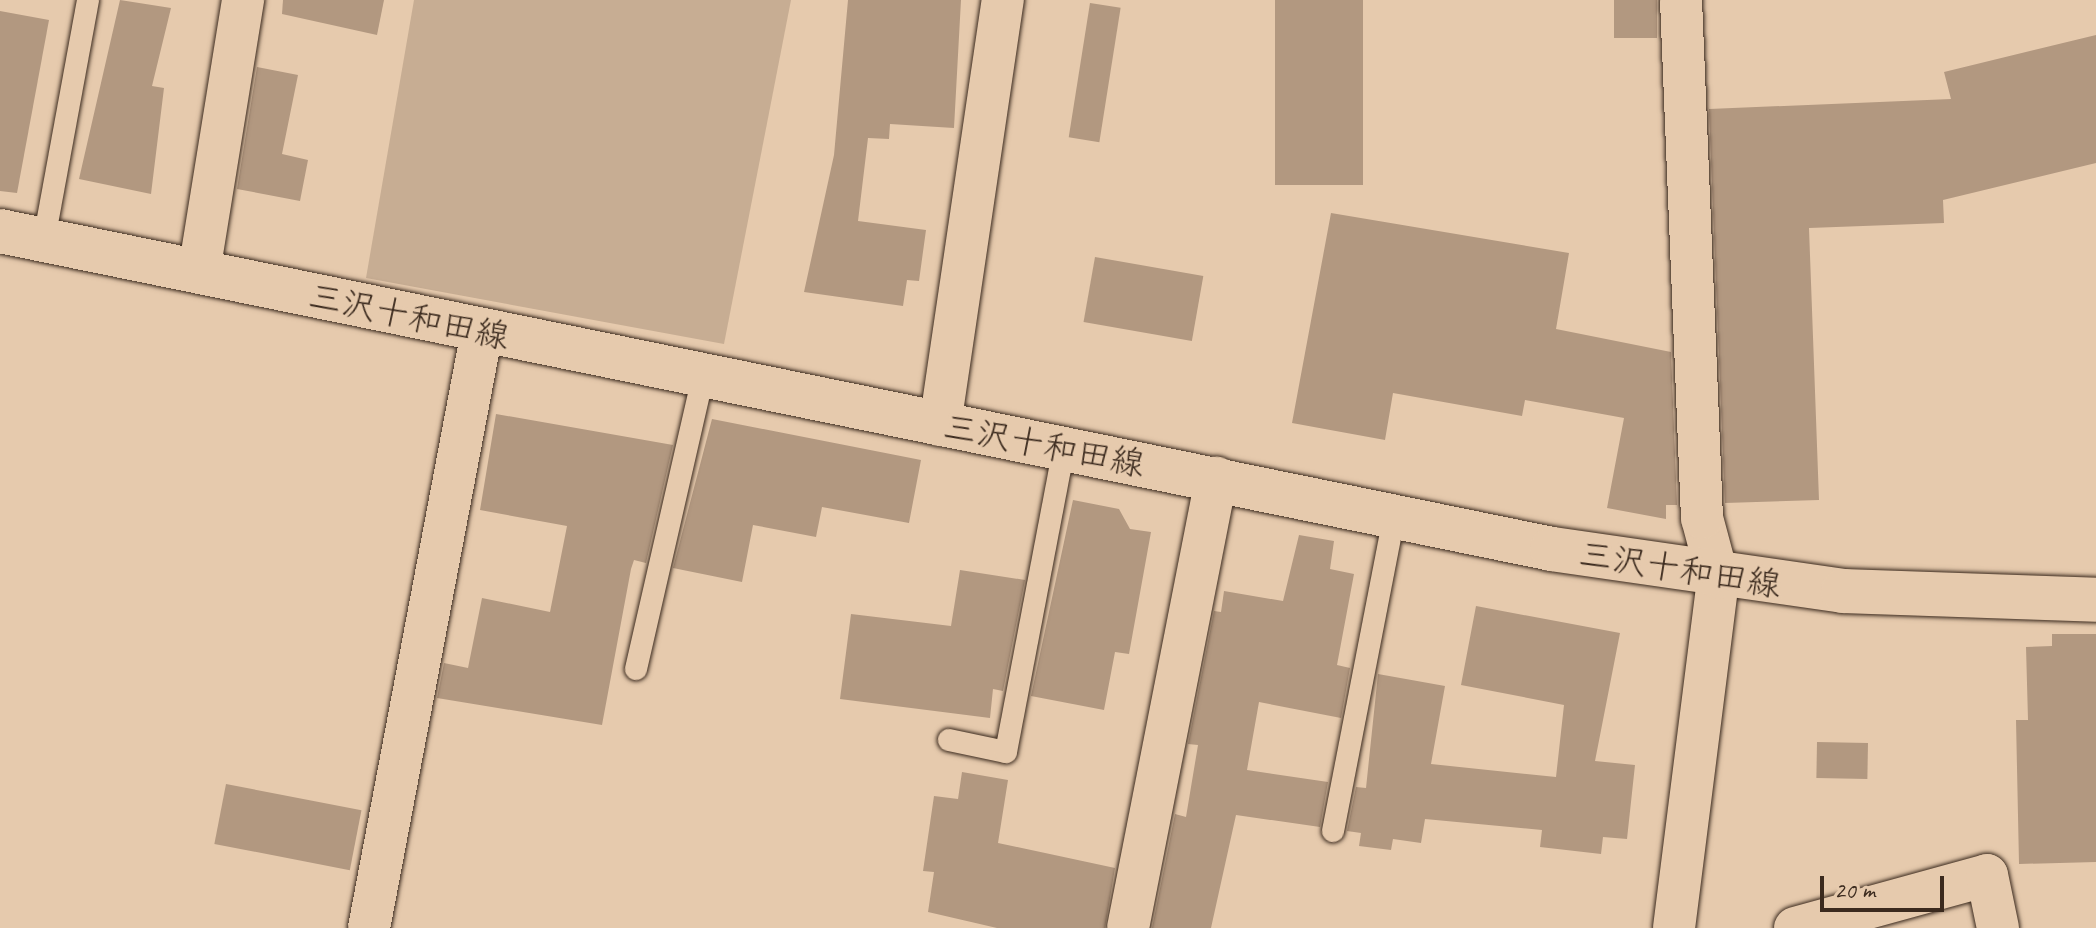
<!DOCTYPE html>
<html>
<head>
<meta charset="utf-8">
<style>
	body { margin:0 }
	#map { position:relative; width:2096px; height:928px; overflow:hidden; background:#e6caad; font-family:Caveat,"Klee One",sans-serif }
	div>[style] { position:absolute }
	.green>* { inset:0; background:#c7ad93 }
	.building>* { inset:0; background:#b29880; transform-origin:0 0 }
	.roads { filter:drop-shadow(0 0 2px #3b2a1e) drop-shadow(0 0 2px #3b2a1e) }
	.service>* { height:22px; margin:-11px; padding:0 11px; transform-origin:11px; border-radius:11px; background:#e6caad }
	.minor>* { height:42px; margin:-21px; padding:0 21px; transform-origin:21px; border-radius:21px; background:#e6caad }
	.primary>* { height:44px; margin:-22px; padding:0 22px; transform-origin:22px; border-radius:22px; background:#e6caad }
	span { translate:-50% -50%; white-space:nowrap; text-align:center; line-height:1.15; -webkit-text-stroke:6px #e6caad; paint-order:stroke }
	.street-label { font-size:34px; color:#3b2a1e }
	.scale { position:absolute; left:1820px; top:876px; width:124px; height:36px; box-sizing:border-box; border:4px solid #3b2a1e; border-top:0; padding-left:10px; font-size:24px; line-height:28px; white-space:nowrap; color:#3b2a1e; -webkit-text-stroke:6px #e6caad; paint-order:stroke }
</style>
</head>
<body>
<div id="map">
	<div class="green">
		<div style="clip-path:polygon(414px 0,791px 0,724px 344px,366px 278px)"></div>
	</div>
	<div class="building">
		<div style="clip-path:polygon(120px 0,171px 8px,152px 86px,164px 88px,151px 194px,79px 179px)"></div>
		<div style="clip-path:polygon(283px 0,384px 0,377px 35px,282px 14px)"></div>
		<div style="clip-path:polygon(848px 0,961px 0,954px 128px,890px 124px,889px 139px,868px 138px,858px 221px,926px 230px,919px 281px,907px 280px,903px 306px,804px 292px,834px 155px)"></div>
		<div style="left:1275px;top:0;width:88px;height:185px"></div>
		<div style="left:1614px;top:0;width:43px;height:38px"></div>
		<div style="left:1090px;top:3px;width:31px;height:136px;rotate:9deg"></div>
		<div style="clip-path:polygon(0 11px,49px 20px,17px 193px,0 191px)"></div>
		<div style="clip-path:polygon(2096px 35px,2096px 163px,1943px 200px,1944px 223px,1809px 228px,1819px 500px,1725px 503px,1709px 109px,1951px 99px,1944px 72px)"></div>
		<div style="clip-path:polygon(257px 67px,298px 75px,282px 154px,308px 160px,300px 201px,237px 189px)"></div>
		<div style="clip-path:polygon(1331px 213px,1569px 253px,1556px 329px,1671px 352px,1677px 505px,1666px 505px,1666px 519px,1607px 508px,1624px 418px,1525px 400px,1522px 416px,1393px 393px,1385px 440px,1292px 423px)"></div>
		<div style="left:1095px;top:257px;width:110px;height:66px;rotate:10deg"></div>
		<div style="clip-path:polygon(496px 414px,673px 445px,646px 563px,634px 560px,631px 569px,602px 725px,437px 698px,444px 663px,468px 668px,482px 598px,550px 612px,567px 526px,480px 510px)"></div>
		<div style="clip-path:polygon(712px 419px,921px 460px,909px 523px,822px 507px,816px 537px,753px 525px,742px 582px,673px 568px)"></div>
		<div style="clip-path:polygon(1073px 500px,1119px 509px,1130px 529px,1151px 532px,1129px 654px,1115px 652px,1104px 710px,1031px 696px)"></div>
		<div style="clip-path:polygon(1299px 535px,1334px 541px,1330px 569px,1354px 574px,1337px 665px,1350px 668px,1341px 718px,1259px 702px,1247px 770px,1328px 782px,1320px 827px,1236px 815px,1211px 928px,1152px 928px,1175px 814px,1186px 817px,1198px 745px,1188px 744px,1214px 611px,1221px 612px,1224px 591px,1283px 601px)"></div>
		<div style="clip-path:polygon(960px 570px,1025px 580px,1003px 691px,993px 689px,990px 718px,840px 699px,851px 614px,951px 626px)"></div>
		<div style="clip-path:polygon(1476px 606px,1620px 633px,1595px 761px,1635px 765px,1627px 839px,1603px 837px,1601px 854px,1540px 847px,1542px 830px,1425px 819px,1421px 843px,1393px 839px,1391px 850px,1359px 846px,1361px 833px,1347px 831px,1356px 787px,1366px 788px,1378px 674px,1445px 686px,1431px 764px,1556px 777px,1564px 705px,1461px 685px)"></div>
		<div style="clip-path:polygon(2052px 634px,2096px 634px,2096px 862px,2019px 864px,2016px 720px,2028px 720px,2026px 647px,2052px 646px)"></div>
		<div style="left:1817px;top:742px;width:51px;height:36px;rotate:1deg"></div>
		<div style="clip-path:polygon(962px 772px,1008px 780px,998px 843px,1115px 868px,1105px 928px,997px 928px,928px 912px,934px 872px,923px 871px,934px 796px,958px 799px)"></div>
		<div style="left:226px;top:784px;width:138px;height:61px;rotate:11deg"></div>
	</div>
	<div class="roads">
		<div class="service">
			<div style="left:44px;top:240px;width:244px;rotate:-79.6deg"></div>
			<div style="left:636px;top:669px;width:301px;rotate:-77.1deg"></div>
			<div style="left:949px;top:740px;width:58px;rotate:11.9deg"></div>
			<div style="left:1006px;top:752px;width:309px;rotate:-79.2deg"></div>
			<div style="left:1333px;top:831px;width:321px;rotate:-79deg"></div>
		</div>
		<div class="minor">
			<div style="left:199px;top:272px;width:276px;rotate:-80.8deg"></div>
			<div style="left:940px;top:425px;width:430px;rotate:-81.6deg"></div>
			<div style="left:369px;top:928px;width:608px;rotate:-79.28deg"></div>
			<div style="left:1128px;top:928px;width:459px;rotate:-78.9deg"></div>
			<div style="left:1674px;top:928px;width:353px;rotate:-82.8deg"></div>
			<div style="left:1718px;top:578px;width:62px;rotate:-104.9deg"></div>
			<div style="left:1702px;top:518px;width:518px;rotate:-92.32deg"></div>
			<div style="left:1795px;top:928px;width:199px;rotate:-15.4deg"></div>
			<div style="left:1987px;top:875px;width:54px;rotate:78.3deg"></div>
		</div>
		<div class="primary">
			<div style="left:0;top:231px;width:1584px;rotate:11.58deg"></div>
			<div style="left:1552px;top:549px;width:294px;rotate:8.2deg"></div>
			<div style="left:1843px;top:591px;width:253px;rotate:2deg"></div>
		</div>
	</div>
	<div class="street-label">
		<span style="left:409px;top:316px;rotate:12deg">三沢十和田線</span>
		<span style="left:1044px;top:445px;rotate:11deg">三沢十和田線</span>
		<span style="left:1680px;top:569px;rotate:9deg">三沢十和田線</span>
	</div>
	<div class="scale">20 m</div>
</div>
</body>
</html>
